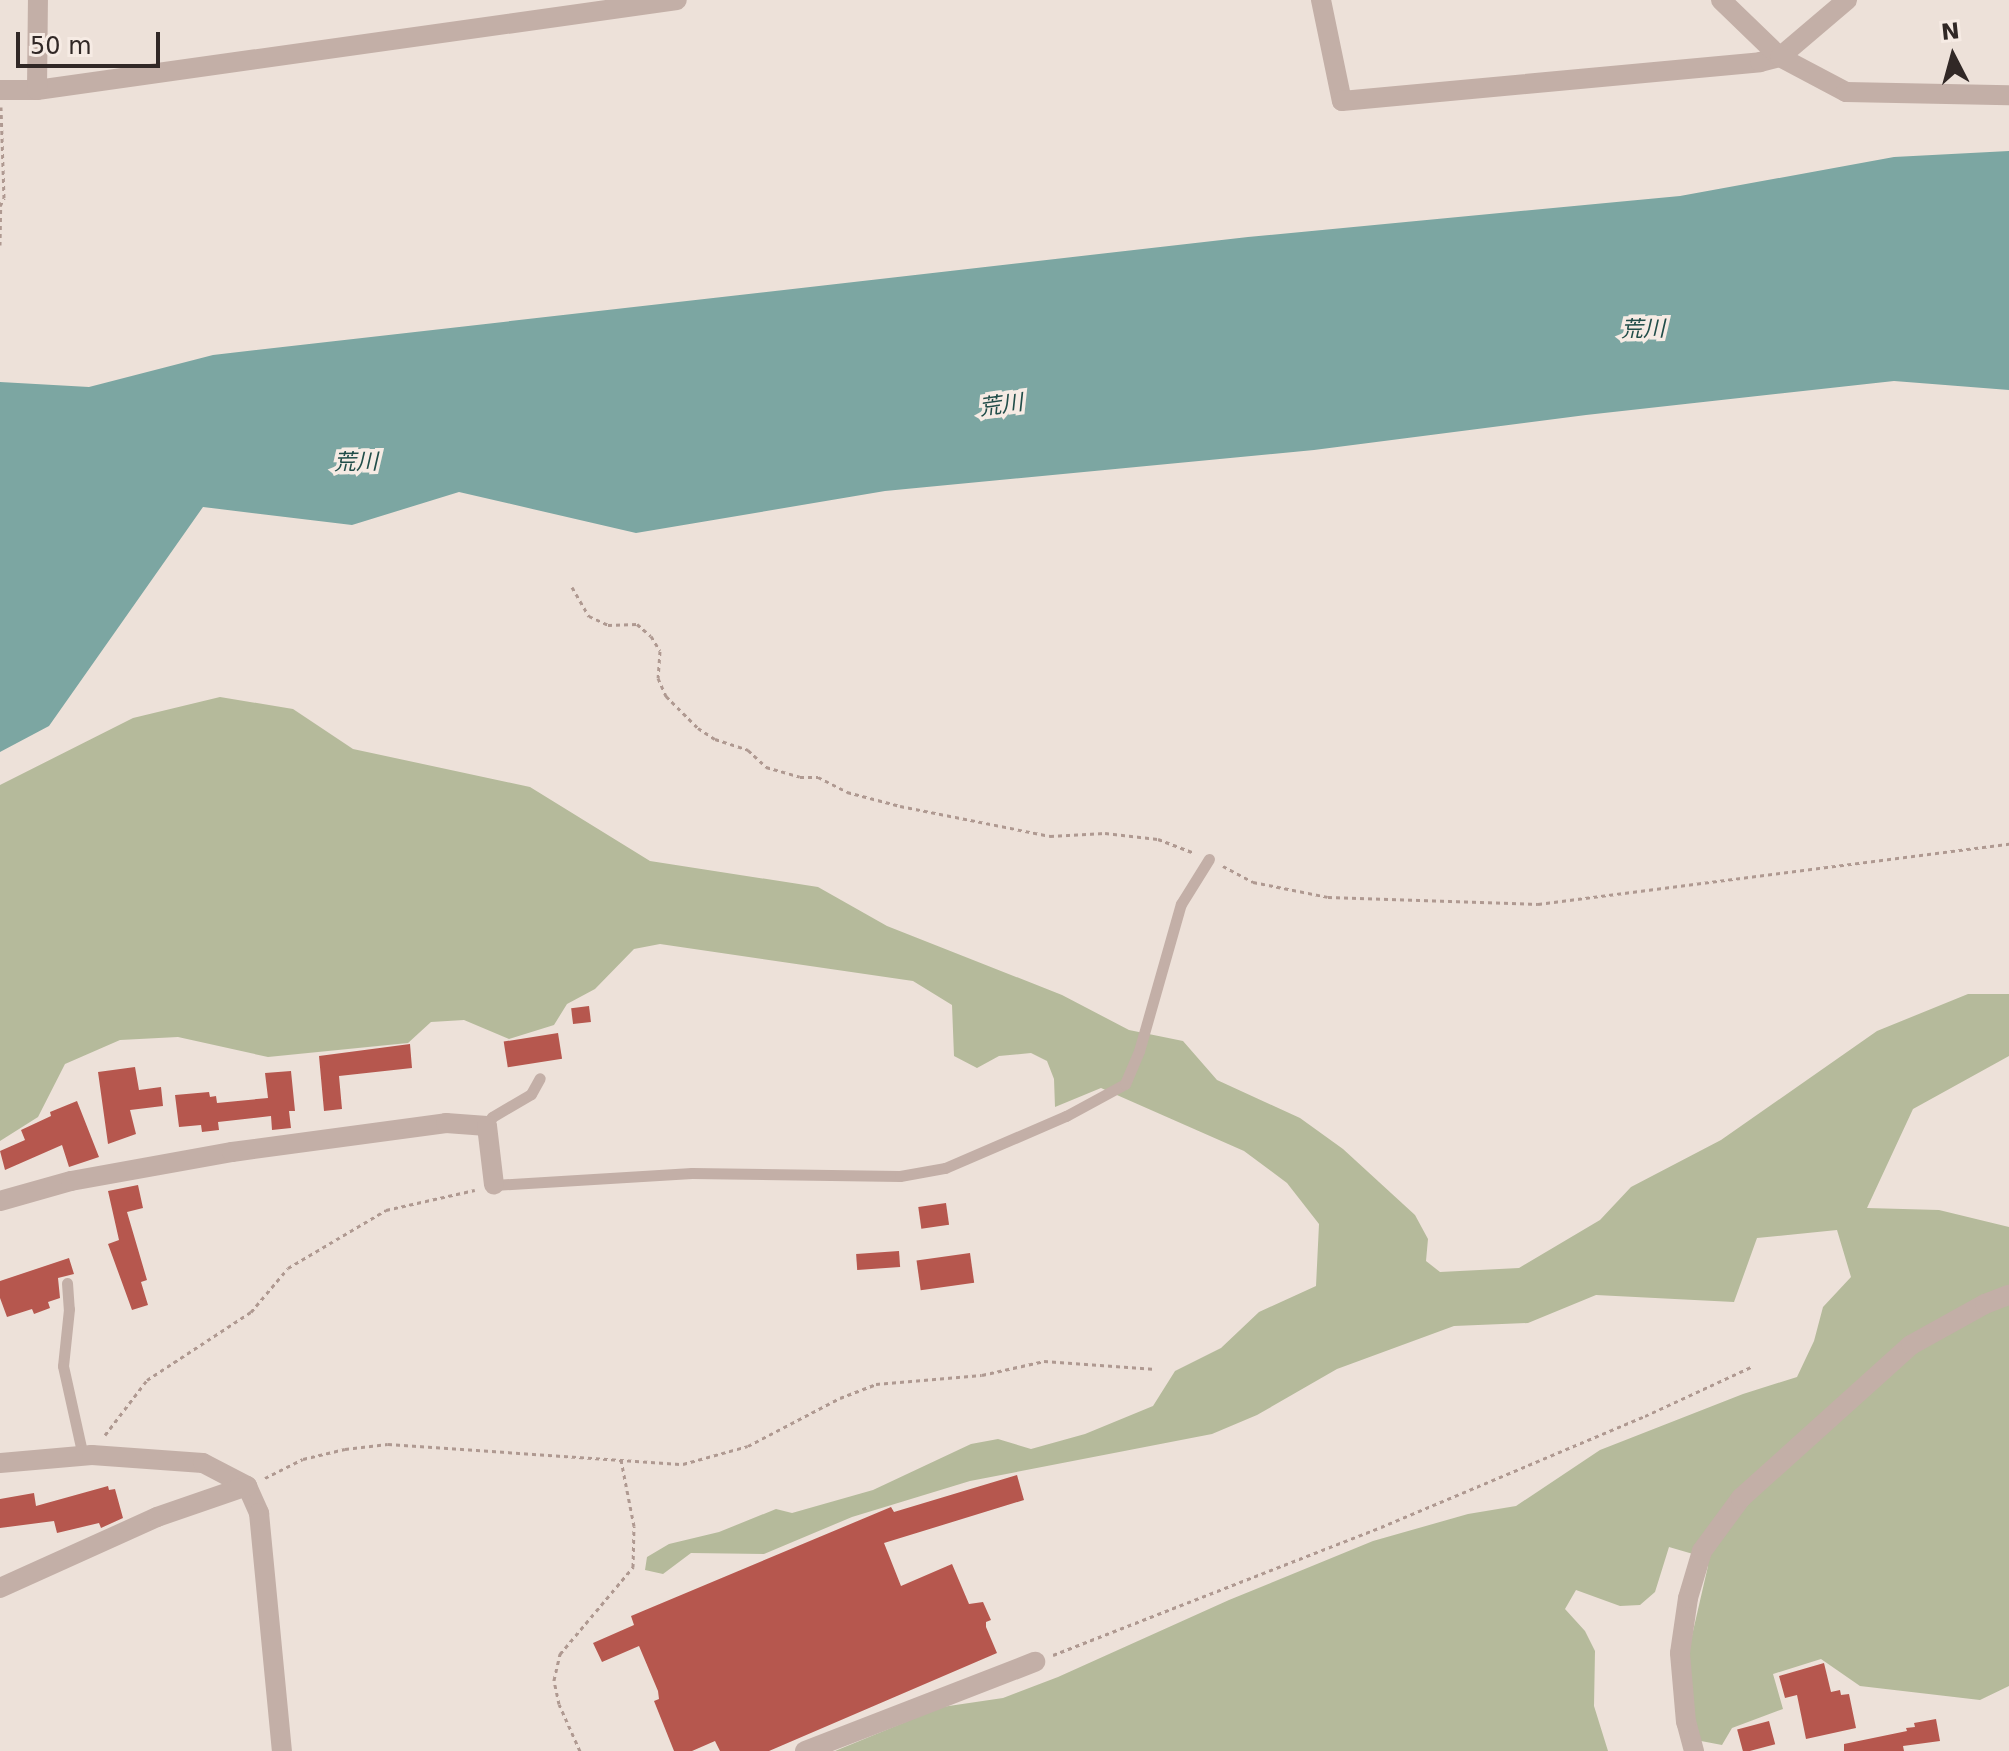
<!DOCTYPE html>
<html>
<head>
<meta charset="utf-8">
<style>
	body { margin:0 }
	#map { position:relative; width:2009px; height:1751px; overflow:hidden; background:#ede1d9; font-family:"DejaVu Sans","Noto Sans JP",sans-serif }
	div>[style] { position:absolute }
	.green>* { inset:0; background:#b5ba9b }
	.water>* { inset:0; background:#7ca6a2 }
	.building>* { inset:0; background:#b6574e; transform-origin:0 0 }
	.path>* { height:3px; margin-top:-1.5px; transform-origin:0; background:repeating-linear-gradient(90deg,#af9991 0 4px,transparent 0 8px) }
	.service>* { height:11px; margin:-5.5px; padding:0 5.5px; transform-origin:5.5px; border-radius:5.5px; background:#c3afa7 }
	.minor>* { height:20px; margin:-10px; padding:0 10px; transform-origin:10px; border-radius:10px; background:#c3afa7 }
	.tertiary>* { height:20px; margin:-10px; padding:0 10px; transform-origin:10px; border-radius:10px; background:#c3afa7 }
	span { translate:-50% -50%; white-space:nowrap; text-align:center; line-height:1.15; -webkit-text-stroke:7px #f6ebe4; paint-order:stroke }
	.water-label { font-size:22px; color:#214d49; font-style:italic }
	.north { position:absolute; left:1913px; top:16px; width:80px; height:80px; -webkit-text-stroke:6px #f6ebe4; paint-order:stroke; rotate:354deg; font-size:22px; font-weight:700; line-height:32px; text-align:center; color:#312826 }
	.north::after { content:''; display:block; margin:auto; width:28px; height:36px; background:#312826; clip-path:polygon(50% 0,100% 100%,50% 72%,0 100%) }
	.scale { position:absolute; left:16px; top:32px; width:144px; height:36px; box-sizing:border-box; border:4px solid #312826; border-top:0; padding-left:10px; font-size:24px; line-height:28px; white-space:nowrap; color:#312826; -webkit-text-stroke:6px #f6ebe4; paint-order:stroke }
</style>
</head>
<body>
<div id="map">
	<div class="green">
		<div style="clip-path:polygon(220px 697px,293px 709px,353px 749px,530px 787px,650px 861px,818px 887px,887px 926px,1062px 995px,1129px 1030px,1183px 1041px,1217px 1080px,1300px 1118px,1343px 1149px,1415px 1215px,1428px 1239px,1426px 1261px,1440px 1272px,1519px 1268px,1600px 1220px,1631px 1187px,1721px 1140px,1877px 1031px,1968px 994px,2009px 994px,2009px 1056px,1913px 1109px,1867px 1208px,1939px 1210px,2009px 1227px,2009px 1686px,1980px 1700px,1860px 1686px,1821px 1659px,1773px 1674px,1783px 1709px,1732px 1728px,1722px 1745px,1701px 1741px,1691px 1725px,1685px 1666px,1708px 1566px,1693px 1554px,1669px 1547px,1655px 1592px,1640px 1605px,1620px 1606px,1576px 1590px,1565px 1609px,1585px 1631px,1595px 1651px,1594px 1706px,1608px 1751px,835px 1751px,942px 1707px,1003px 1698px,1058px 1677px,1229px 1600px,1373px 1541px,1468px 1514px,1516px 1506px,1600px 1450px,1743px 1394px,1797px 1377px,1814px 1341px,1823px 1307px,1851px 1277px,1837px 1230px,1757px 1238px,1734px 1302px,1596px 1295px,1528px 1323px,1454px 1326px,1337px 1369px,1257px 1415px,1212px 1434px,970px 1481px,852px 1517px,764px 1554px,691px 1553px,663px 1574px,645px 1570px,647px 1557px,669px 1544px,719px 1532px,776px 1509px,792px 1513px,873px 1490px,971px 1444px,998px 1439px,1031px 1449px,1085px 1434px,1153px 1406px,1175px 1371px,1221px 1348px,1259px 1312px,1316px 1286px,1319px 1224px,1287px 1183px,1244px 1151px,1101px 1088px,1055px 1107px,1054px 1079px,1047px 1061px,1031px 1053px,999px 1056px,977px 1068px,954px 1056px,952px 1005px,913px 981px,660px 944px,634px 949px,595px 989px,567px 1004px,554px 1025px,509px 1039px,464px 1020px,431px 1022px,408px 1043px,268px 1057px,178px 1037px,120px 1040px,65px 1064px,38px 1117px,0 1141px,0 785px,133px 718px)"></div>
	</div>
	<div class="water">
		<div style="clip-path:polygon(2009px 151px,2009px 390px,1894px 381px,1586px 415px,1314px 450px,885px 491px,636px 533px,459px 492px,352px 525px,203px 507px,49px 726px,0 752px,0 382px,89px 387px,213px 355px,1248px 237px,1680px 196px,1894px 157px)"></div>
	</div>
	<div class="building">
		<div style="left:589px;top:1006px;width:16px;height:18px;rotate:83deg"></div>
		<div style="left:558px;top:1033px;width:26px;height:55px;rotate:81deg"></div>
		<div style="clip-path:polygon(410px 1044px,412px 1068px,339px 1076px,342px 1109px,324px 1111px,319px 1056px)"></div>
		<div style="clip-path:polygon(135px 1067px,139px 1090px,161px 1087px,163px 1106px,130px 1110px,136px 1134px,108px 1144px,98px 1072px)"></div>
		<div style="clip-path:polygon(291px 1071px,295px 1111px,289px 1111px,291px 1128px,272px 1130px,271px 1116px,218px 1122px,219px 1130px,202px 1132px,201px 1125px,179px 1127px,175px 1095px,209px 1092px,210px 1097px,216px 1096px,217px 1103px,268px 1098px,265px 1073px)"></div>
		<div style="clip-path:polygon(77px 1101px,99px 1157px,69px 1167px,62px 1145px,5px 1170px,0 1151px,25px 1140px,21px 1130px,51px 1116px,50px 1112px)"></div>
		<div style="clip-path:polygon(138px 1185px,143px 1208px,127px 1212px,147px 1280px,141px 1282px,148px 1305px,132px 1310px,108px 1244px,119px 1240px,108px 1191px)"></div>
		<div style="left:946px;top:1203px;width:22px;height:28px;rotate:82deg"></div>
		<div style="left:899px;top:1251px;width:16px;height:43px;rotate:86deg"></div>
		<div style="left:970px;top:1253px;width:30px;height:54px;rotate:82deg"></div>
		<div style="clip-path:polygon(69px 1258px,74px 1274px,58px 1278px,60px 1298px,48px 1302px,50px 1308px,34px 1314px,32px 1309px,7px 1317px,0 1298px,0 1281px)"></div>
		<div style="clip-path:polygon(1017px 1475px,1024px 1500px,884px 1543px,901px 1586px,952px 1564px,969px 1604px,983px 1602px,991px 1620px,986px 1622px,986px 1627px,997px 1653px,769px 1751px,720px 1751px,715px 1741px,692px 1751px,674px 1751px,654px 1701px,659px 1699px,658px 1691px,639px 1646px,602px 1662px,593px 1643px,634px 1625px,631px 1616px,891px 1507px,894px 1512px)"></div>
		<div style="clip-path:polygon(108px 1486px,109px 1490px,115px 1489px,123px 1518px,101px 1528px,99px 1523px,57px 1533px,54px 1521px,0 1528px,0 1499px,34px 1493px,36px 1506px)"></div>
		<div style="clip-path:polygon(1824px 1663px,1831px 1692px,1840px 1690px,1841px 1695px,1849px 1694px,1856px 1728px,1806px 1739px,1797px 1695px,1785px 1698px,1779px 1676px)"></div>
		<div style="clip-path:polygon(1936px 1719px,1940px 1741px,1903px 1746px,1904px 1751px,1844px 1751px,1844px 1744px,1907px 1731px,1906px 1728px,1915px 1727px,1914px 1723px)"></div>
		<div style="left:1769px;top:1721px;width:24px;height:33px;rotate:75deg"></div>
	</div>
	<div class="path">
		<div style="left:0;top:206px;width:9px;rotate:-63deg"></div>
		<div style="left:4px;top:198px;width:91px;rotate:-91.9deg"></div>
		<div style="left:0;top:245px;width:39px;rotate:-89deg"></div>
		<div style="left:572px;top:587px;width:34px;rotate:60deg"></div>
		<div style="left:589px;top:616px;width:21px;rotate:25deg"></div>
		<div style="left:608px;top:625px;width:29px;rotate:-2deg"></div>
		<div style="left:637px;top:624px;width:18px;rotate:41deg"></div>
		<div style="left:651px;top:636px;width:17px;rotate:59deg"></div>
		<div style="left:660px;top:651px;width:27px;rotate:94deg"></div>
		<div style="left:658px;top:678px;width:20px;rotate:66deg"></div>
		<div style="left:666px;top:696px;width:45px;rotate:45deg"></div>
		<div style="left:698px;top:728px;width:20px;rotate:33deg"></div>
		<div style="left:715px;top:739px;width:35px;rotate:18deg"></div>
		<div style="left:748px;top:750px;width:25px;rotate:43deg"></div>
		<div style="left:766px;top:767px;width:35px;rotate:16deg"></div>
		<div style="left:800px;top:777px;width:18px"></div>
		<div style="left:818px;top:777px;width:33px;rotate:27deg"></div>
		<div style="left:847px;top:792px;width:55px;rotate:14.8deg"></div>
		<div style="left:900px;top:806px;width:153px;rotate:11.3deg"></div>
		<div style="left:1050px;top:836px;width:55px;rotate:-3.1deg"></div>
		<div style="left:1105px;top:833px;width:53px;rotate:6.5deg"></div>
		<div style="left:1158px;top:839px;width:39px;rotate:21deg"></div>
		<div style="left:1223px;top:866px;width:34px;rotate:28deg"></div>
		<div style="left:1253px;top:882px;width:76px;rotate:11.3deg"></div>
		<div style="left:1328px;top:897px;width:210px;rotate:1.9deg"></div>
		<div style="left:1538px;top:904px;width:475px;rotate:-7.3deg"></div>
		<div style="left:105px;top:1435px;width:69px;rotate:-52.6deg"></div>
		<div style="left:147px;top:1380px;width:124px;rotate:-33.2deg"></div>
		<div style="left:251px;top:1312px;width:57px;rotate:-49.9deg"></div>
		<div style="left:288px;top:1268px;width:114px;rotate:-30.6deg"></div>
		<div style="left:386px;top:1210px;width:91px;rotate:-12.7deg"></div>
		<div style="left:265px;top:1478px;width:42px;rotate:-26.6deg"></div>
		<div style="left:303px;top:1459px;width:43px;rotate:-13.4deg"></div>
		<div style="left:345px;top:1449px;width:43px;rotate:-6.6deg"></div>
		<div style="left:388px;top:1444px;width:296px;rotate:3.9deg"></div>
		<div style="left:683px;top:1464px;width:67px;rotate:-15.5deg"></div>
		<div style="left:748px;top:1446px;width:104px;rotate:-27.6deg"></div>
		<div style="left:840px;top:1398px;width:39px;rotate:-21deg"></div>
		<div style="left:876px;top:1384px;width:106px;rotate:-4.9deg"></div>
		<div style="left:982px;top:1375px;width:64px;rotate:-12.7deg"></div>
		<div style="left:1044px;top:1361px;width:112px;rotate:4.1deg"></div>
		<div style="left:1053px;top:1655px;width:352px;rotate:-21.3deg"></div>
		<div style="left:1381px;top:1527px;width:286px;rotate:-22.8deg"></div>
		<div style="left:1645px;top:1416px;width:117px;rotate:-24.8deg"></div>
		<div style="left:580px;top:1751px;width:51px;rotate:-114.1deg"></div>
		<div style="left:559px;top:1704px;width:25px;rotate:-102deg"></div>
		<div style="left:554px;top:1680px;width:27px;rotate:-77deg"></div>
		<div style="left:560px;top:1654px;width:114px;rotate:-50deg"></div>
		<div style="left:633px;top:1567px;width:41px;rotate:-88.6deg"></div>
		<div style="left:634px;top:1526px;width:67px;rotate:-101.1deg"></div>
	</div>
	<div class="service">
		<div style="left:487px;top:1126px;width:10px;rotate:-61deg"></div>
		<div style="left:492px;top:1117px;width:45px;rotate:-30.5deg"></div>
		<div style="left:531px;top:1094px;width:18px;rotate:-61deg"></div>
		<div style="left:494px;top:1185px;width:198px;rotate:-3.5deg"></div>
		<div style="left:692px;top:1173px;width:208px;rotate:0.8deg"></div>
		<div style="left:900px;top:1176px;width:46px;rotate:-10.1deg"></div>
		<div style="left:945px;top:1168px;width:132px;rotate:-23.3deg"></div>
		<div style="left:1066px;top:1116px;width:67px;rotate:-28.5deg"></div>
		<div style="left:1125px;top:1084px;width:36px;rotate:-67deg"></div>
		<div style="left:1139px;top:1051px;width:153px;rotate:-74.1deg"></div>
		<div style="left:1181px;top:904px;width:53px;rotate:-58.1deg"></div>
		<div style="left:67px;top:1283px;width:26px;rotate:86deg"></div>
		<div style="left:69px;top:1309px;width:57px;rotate:96deg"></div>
		<div style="left:63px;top:1366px;width:92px;rotate:77.5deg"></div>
	</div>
	<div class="minor">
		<div style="left:1321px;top:0;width:103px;rotate:78.3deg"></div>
		<div style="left:1342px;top:101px;width:420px;rotate:-5.3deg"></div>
		<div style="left:1760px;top:62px;width:21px;rotate:-14deg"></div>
		<div style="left:1780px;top:57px;width:88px;rotate:-40.4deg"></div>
		<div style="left:1721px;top:0;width:82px;rotate:44deg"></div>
		<div style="left:1780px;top:57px;width:75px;rotate:27.9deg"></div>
		<div style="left:1846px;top:92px;width:163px;rotate:1.1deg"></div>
		<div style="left:0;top:90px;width:37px"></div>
		<div style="left:37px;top:90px;width:646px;rotate:-8deg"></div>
		<div style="left:37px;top:90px;width:90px;rotate:-89.4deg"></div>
		<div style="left:0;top:1201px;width:74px;rotate:-15.7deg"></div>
		<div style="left:71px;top:1181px;width:164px;rotate:-10.2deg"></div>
		<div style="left:232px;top:1152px;width:216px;rotate:-7.7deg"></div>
		<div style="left:446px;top:1123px;width:41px;rotate:4.2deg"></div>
		<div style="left:487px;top:1126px;width:59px;rotate:83.2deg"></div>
		<div style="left:0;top:1463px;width:92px;rotate:-5deg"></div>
		<div style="left:92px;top:1455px;width:111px;rotate:4.1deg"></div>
		<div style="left:203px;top:1463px;width:50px;rotate:27.6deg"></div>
		<div style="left:247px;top:1486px;width:30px;rotate:66deg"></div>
		<div style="left:259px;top:1513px;width:239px;rotate:84.5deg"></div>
		<div style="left:0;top:1588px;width:172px;rotate:-24.3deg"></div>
		<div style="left:157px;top:1517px;width:95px;rotate:-19deg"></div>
		<div style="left:805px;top:1751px;width:247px;rotate:-21.2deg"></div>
	</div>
	<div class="tertiary">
		<div style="left:1694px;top:1751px;width:30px;rotate:-105deg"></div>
		<div style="left:1686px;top:1722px;width:69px;rotate:-95deg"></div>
		<div style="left:1680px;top:1653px;width:56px;rotate:-81.7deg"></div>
		<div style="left:1688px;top:1598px;width:49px;rotate:-73.4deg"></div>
		<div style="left:1702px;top:1551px;width:66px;rotate:-53.7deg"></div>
		<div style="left:1741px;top:1498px;width:229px;rotate:-42deg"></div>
		<div style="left:1911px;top:1345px;width:85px;rotate:-29deg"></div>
		<div style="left:1985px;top:1304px;width:26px;rotate:-21deg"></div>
	</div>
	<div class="water-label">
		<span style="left:1643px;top:329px;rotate:-1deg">荒川</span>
		<span style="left:1001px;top:405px;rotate:-8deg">荒川</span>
		<span style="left:356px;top:462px;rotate:-1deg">荒川</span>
	</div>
	<div class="north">N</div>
	<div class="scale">50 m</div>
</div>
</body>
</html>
